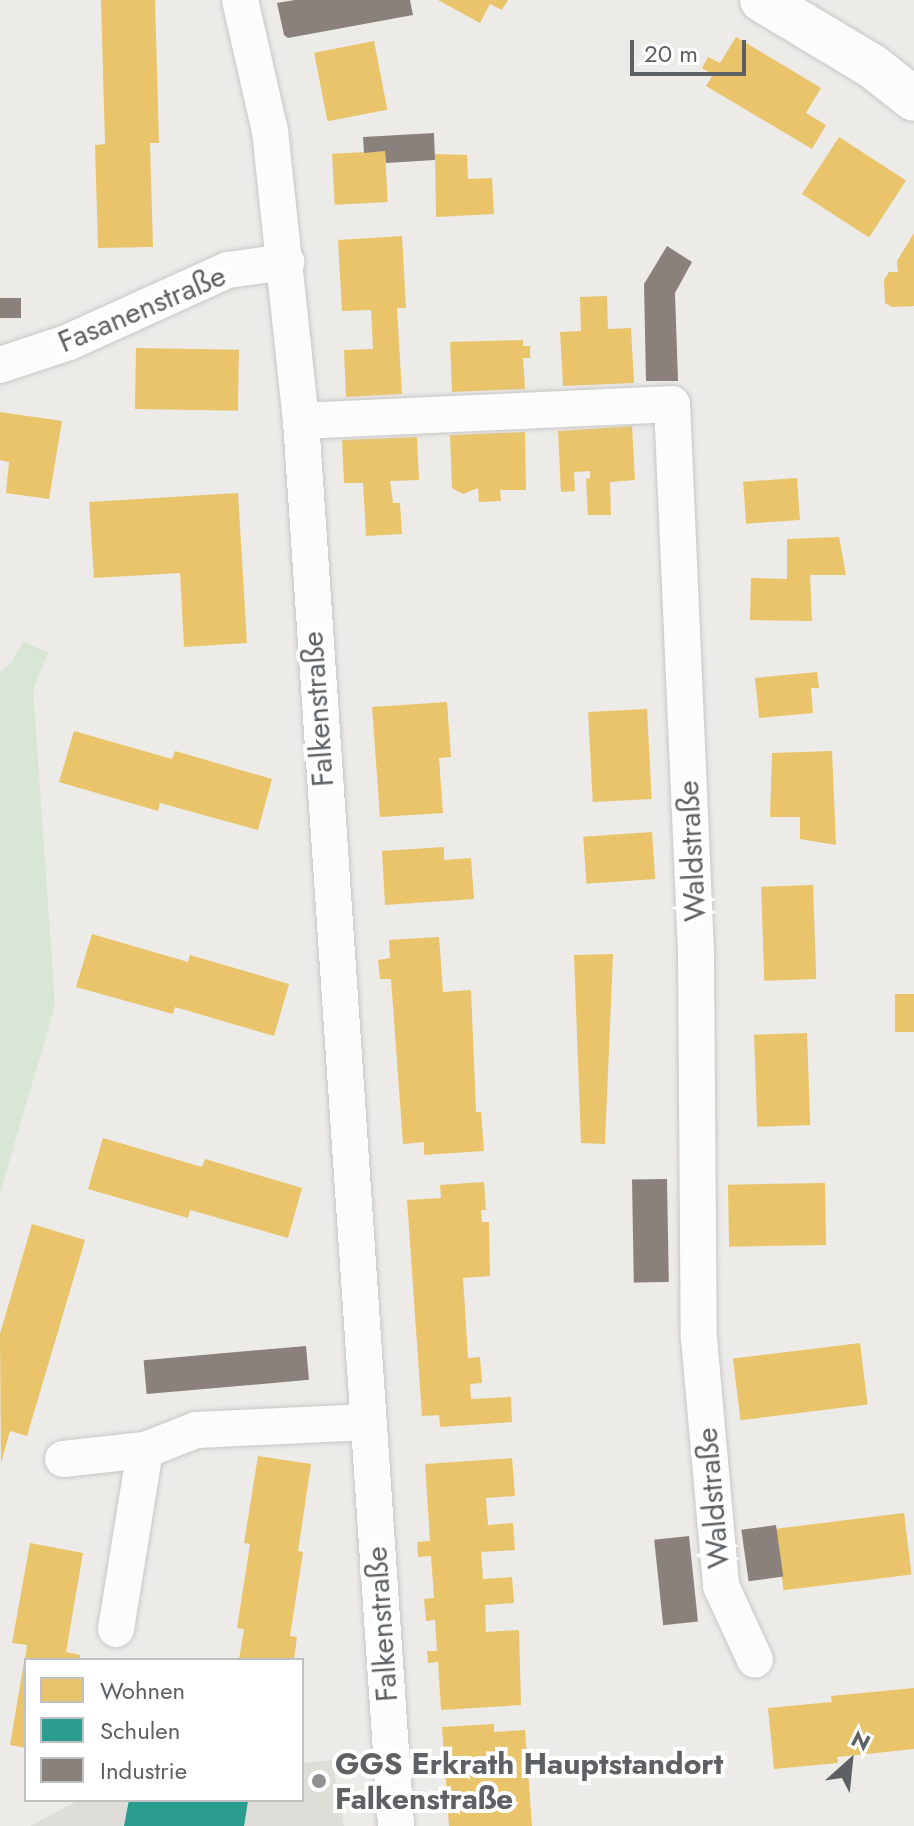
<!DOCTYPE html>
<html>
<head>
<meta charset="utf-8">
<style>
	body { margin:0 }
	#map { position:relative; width:914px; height:1826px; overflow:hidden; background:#ecebe8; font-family:Jost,sans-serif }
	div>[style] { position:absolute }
	.education>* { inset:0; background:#dfddd8 }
	.green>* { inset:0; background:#d7e6d5 }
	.homes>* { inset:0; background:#e9c46a; transform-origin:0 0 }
	.schools>* { inset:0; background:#2a9d8f }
	.industry>* { inset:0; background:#8a817c; transform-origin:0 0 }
	.roads { filter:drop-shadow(0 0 2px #c7c7c7) drop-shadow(0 0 2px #c7c7c7) }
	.minor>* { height:36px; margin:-18px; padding:0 18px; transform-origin:18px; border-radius:18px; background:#fcfcfc }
	.secondary>* { height:44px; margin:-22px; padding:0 22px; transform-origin:22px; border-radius:22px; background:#fcfcfc }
	.dots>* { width:22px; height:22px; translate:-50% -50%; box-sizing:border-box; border:4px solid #fff; border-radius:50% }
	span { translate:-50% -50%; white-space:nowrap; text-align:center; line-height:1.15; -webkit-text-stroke:8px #fff; paint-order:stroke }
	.street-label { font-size:30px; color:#5d6164 }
	.poi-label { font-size:30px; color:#5d6164; font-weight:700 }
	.left { translate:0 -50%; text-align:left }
	.legend { position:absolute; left:24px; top:1658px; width:280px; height:144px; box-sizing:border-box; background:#fff; border:2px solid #bec0c1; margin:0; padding:10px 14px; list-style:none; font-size:24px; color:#5d6164 }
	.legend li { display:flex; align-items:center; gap:16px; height:40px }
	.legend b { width:40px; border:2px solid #bec0c1 }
	.north { position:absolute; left:810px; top:1722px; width:80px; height:80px; -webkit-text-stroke:6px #fff; paint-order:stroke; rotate:27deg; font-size:22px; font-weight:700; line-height:32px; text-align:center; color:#5d6164 }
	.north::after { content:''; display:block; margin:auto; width:28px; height:36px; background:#5d6164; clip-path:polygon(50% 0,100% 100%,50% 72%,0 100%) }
	.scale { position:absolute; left:630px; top:40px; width:116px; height:36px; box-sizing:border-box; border:4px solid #5d6164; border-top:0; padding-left:10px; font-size:24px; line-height:28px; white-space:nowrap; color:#5d6164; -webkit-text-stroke:6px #fff; paint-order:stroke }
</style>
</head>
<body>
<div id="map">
	<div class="education">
		<div style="clip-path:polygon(332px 1760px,344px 1826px,30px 1826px,79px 1800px,302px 1800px,302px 1763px)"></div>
	</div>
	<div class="green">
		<div style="clip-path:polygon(23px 641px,48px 653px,33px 689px,55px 1005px,0 1193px,0 672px,11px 664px)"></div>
	</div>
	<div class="homes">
		<div style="clip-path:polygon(101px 0,155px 0,159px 143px,150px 143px,153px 247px,98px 248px,95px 145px,105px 144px)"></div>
		<div style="clip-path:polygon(438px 0,508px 0,502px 10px,490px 4px,480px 23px)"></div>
		<div style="clip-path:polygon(736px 37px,821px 88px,806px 113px,826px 125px,812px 149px,706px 86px,713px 75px,702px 68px,708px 57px,720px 63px)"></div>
		<div style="left:374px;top:41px;width:70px;height:61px;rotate:79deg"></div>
		<div style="left:839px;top:137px;width:80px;height:68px;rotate:33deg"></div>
		<div style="left:385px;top:151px;width:51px;height:53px;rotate:87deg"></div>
		<div style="clip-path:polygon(435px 154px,467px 155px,468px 179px,492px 178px,494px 214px,436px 217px)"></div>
		<div style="clip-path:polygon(914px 233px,914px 306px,892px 307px,885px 303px,884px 280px,889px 272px,898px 272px,897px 261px)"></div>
		<div style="clip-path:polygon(402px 236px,406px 308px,397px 308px,402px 394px,346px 397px,344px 350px,373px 349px,371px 310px,342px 311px,338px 240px)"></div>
		<div style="clip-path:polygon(607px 296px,608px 329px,631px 328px,634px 383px,563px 386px,560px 332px,581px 331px,580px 297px)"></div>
		<div style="clip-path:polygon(523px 340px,523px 346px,530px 346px,530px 358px,523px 358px,525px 389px,452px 392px,450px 342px)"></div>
		<div style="left:136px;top:348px;width:103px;height:61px;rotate:1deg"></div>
		<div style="clip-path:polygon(0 412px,62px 421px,49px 499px,6px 493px,9px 462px,0 460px)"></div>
		<div style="clip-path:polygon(632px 426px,635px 480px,610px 482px,611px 515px,588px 515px,586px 479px,590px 478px,590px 471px,574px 472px,575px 491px,561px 492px,558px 431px)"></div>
		<div style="clip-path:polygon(525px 432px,526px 490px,500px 490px,501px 501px,479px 502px,478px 488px,463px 494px,452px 488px,450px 435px)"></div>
		<div style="clip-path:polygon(417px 437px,419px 480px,390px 481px,393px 503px,400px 503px,402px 534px,366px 536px,363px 483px,344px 483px,342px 440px)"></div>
		<div style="left:797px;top:478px;width:42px;height:54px;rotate:86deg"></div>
		<div style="clip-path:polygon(238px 493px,247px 643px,184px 647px,180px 573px,94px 578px,89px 502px)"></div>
		<div style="clip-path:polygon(839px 537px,846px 575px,810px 575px,812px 621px,750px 620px,751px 578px,787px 579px,787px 539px)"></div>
		<div style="clip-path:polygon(817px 672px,819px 688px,811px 688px,813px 713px,759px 718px,755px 678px)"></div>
		<div style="clip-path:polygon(447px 702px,451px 757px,439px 758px,443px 813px,380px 817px,372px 707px)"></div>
		<div style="left:647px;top:709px;width:90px;height:59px;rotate:87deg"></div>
		<div style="clip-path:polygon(74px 731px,172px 759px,175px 751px,272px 779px,258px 830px,160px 803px,158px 811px,59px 782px)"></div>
		<div style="clip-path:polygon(832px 751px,836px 845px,800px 839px,800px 817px,770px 817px,772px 753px)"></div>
		<div style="left:652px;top:832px;width:47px;height:69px;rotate:86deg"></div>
		<div style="clip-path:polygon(444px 847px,444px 860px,471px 858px,474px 899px,385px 905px,382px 851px)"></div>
		<div style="left:813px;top:885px;width:94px;height:52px;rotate:88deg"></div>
		<div style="clip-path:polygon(92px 934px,188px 962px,190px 955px,289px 984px,274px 1036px,175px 1007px,173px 1014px,76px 987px)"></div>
		<div style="clip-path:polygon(439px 937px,443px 992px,471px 990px,476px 1112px,481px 1112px,484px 1151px,424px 1155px,424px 1142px,403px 1144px,391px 979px,380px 979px,378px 960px,390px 958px,389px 940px)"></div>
		<div style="clip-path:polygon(613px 954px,605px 1144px,581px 1143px,574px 955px)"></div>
		<div style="left:914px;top:994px;width:38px;height:19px;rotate:90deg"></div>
		<div style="left:807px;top:1033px;width:92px;height:53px;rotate:88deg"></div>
		<div style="clip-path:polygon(103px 1138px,202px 1167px,205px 1159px,302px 1188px,288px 1238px,190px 1210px,188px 1218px,88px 1189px)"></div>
		<div style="clip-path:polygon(484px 1182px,486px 1210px,481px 1210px,482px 1222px,489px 1222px,490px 1276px,463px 1278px,468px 1358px,480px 1357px,482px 1383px,470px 1384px,471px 1399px,511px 1397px,512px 1422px,440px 1427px,439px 1415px,422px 1416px,407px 1200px,441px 1198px,440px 1185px)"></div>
		<div style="left:825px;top:1183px;width:62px;height:97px;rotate:89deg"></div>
		<div style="clip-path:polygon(32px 1224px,85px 1240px,27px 1436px,10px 1431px,1px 1463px,0 1334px)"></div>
		<div style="left:860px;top:1343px;width:62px;height:128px;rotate:83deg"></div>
		<div style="clip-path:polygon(258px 1456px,311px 1464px,298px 1551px,303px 1552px,290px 1636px,297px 1637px,294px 1660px,239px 1660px,244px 1629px,237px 1628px,250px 1544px,244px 1543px)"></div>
		<div style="clip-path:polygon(512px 1458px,515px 1496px,486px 1498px,488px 1525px,513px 1523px,515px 1550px,481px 1552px,483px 1579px,512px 1577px,514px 1603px,485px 1605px,486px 1632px,519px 1630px,521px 1705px,441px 1710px,438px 1662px,428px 1663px,427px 1651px,437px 1651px,435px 1620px,426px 1621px,424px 1599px,434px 1598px,431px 1556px,418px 1557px,417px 1542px,430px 1541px,425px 1464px)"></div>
		<div style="left:904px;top:1513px;width:62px;height:129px;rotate:83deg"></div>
		<div style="clip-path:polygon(30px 1543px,83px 1553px,66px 1652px,80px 1655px,80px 1660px,25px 1660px,27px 1645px,12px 1643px)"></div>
		<div style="clip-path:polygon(24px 1662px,26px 1662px,26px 1748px,10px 1745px)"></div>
		<div style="clip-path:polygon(914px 1688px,914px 1749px,837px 1757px,838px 1763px,774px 1769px,768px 1708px,832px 1702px,831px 1696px)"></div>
		<div style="clip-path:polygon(494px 1724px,494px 1732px,525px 1730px,532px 1826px,449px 1826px,442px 1727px)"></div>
	</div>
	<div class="schools">
		<div style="clip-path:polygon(129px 1800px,239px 1800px,248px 1801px,244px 1826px,124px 1826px)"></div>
	</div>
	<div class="industry">
		<div style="clip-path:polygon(295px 0,410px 0,413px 15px,288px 38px,284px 35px,277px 3px)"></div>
		<div style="clip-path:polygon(434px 133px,435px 160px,386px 163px,385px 151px,364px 153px,363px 137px)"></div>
		<div style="clip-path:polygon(667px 246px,692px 262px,675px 293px,678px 381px,646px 381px,644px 284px)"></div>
		<div style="left:0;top:298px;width:21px;height:20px"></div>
		<div style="left:667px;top:1179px;width:103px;height:35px;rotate:89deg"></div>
		<div style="left:306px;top:1346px;width:34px;height:163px;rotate:85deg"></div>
		<div style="left:776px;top:1525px;width:52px;height:35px;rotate:82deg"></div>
		<div style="left:689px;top:1536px;width:86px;height:35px;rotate:84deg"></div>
	</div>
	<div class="roads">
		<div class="minor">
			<div style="left:240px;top:0;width:134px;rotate:77.1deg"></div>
			<div style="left:270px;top:131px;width:292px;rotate:83.9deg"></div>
			<div style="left:301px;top:421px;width:1408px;rotate:86.13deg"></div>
			<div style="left:0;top:365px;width:73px;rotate:-18.4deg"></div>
			<div style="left:69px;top:342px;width:175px;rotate:-24.4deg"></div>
			<div style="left:228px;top:270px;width:59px;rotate:-7.9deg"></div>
			<div style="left:301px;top:421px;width:371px;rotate:-2.6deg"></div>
			<div style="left:672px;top:404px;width:549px;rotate:87.49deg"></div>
			<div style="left:696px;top:952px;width:386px;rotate:89.6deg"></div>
			<div style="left:699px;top:1338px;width:249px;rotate:84.9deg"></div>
			<div style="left:721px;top:1586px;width:81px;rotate:65.3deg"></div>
			<div style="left:63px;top:1459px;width:82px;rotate:-6.3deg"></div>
			<div style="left:145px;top:1450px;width:55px;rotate:-21.4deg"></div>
			<div style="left:196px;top:1430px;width:172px;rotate:-2.7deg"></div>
			<div style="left:116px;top:1629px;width:181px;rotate:-80.8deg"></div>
		</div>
		<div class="secondary">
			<div style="left:762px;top:0;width:128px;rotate:31deg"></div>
			<div style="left:872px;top:66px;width:53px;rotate:38.2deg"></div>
		</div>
	</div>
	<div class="dots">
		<div style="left:319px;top:1781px;background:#8f9192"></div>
	</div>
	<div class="street-label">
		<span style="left:142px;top:309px;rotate:-23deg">Fasanenstraße</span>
		<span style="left:318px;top:709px;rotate:-94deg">Falkenstraße</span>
		<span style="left:692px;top:851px;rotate:-93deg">Waldstraße</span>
		<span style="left:713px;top:1498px;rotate:-95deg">Waldstraße</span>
		<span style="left:382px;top:1624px;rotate:-94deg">Falkenstraße</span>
	</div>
	<div class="poi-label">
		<span class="left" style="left:335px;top:1781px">GGS Erkrath Hauptstandort<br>Falkenstraße</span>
	</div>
	<ul class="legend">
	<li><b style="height:22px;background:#e9c46a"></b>Wohnen</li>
	<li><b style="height:22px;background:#2a9d8f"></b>Schulen</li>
	<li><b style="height:22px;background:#8a817c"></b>Industrie</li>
	</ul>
	<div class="north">N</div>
	<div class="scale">20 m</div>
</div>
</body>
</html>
